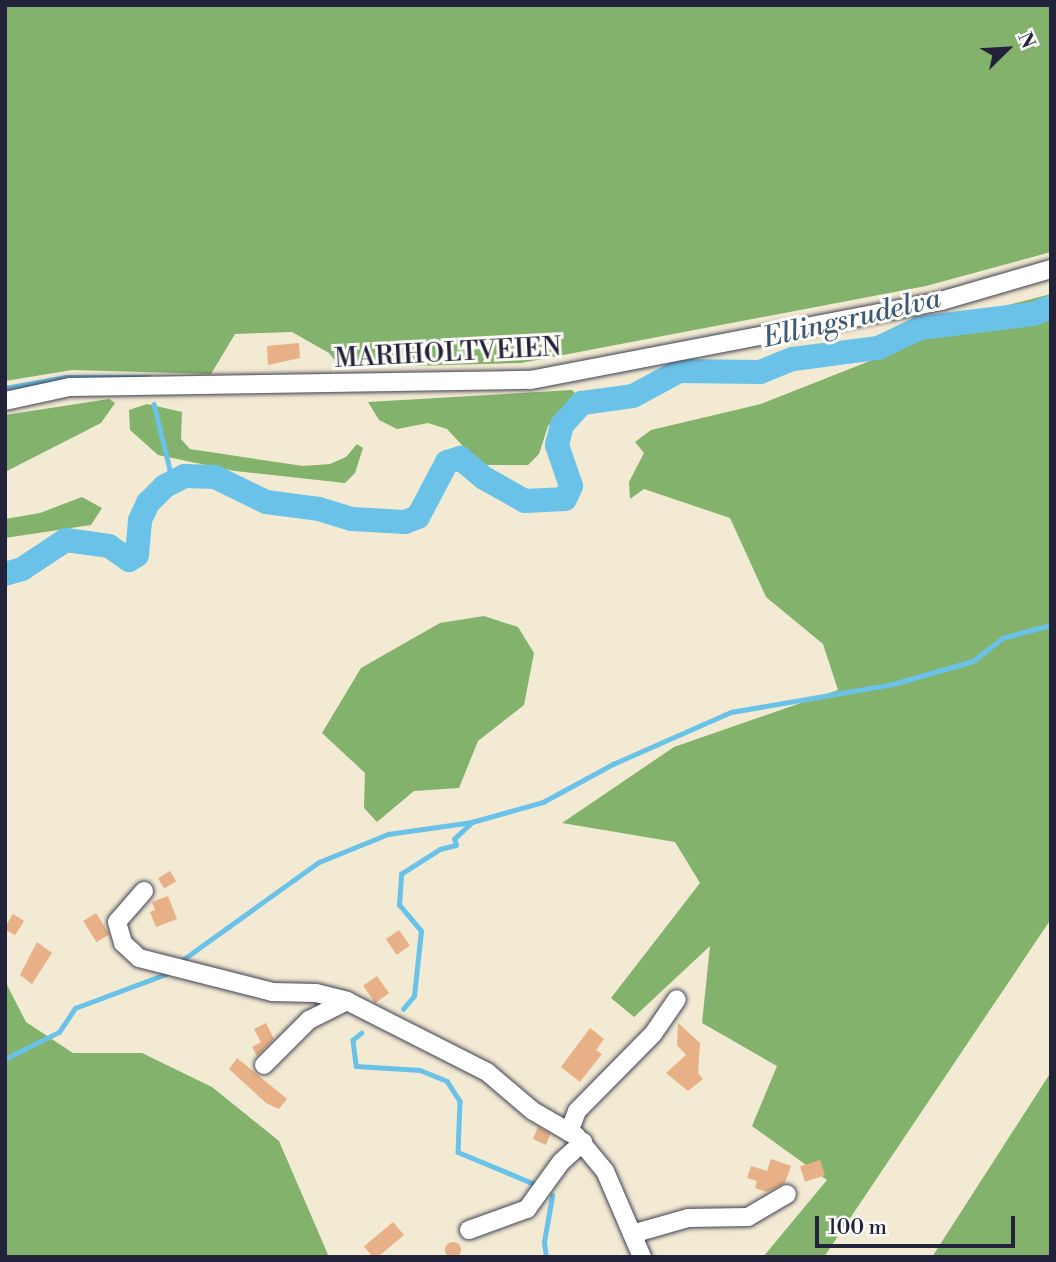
<!DOCTYPE html>
<html>
<head>
<meta charset="utf-8">
<style>
	body { margin:0 }
	#map { position:relative; width:1056px; height:1262px; overflow:hidden; background:#f2ead3; font-family:"Libre Bodoni",serif }
	div>[style] { position:absolute }
	.forest>* { inset:0; background:#83b26c }
	.stream>* { height:4.5px; margin:-2.25px; padding:0 2.25px; transform-origin:2.25px; border-radius:2.25px; background:#6bc2e8 }
	.river>* { height:24px; margin:-12px; padding:0 12px; transform-origin:12px; border-radius:12px; background:#6bc2e8 }
	.building>* { inset:0; background:#e7b086; transform-origin:0 0 }
	.round { border-radius:50% }
	.roads { filter:drop-shadow(0 0 2px #414052) drop-shadow(0 0 2px #414052) }
	.minor>* { height:18px; margin:-9px; padding:0 9px; transform-origin:9px; border-radius:9px; background:#fff }
	span { translate:-50% -50%; white-space:nowrap; text-align:center; line-height:1.15; -webkit-text-stroke:6px #fdfcf7; paint-order:stroke }
	.street-label { font-size:26px; color:#22223b }
	.water-label { font-size:28px; color:#3c5a78; font-style:italic }
	.frame { position:absolute; inset:0; border:7px solid #22223b; pointer-events:none }
	.north { position:absolute; left:972px; top:14px; width:70px; height:70px; -webkit-text-stroke:5px #fdfcf7; paint-order:stroke; rotate:66deg; font-size:19px; font-weight:700; line-height:28px; text-align:center; color:#22223b }
	.north::after { content:''; display:block; margin:auto; width:24px; height:32px; background:#22223b; clip-path:polygon(50% 0,100% 100%,50% 72%,0 100%) }
	.scale { position:absolute; left:815px; top:1216px; width:200px; height:32px; box-sizing:border-box; border:4px solid #22223b; border-top:0; padding-left:9px; font-size:21px; line-height:24px; white-space:nowrap; color:#22223b; -webkit-text-stroke:5px #fdfcf7; paint-order:stroke }
</style>
</head>
<body>
<div id="map">
	<div class="forest">
		<div style="clip-path:polygon(5px 5px,1051px 5px,1051px 252px,926px 286px,521px 363px,341px 368px,329px 353px,292px 332px,235px 334px,211px 374px,72px 370px,5px 381px)"></div>
		<div style="clip-path:polygon(1051px 294px,1051px 919px,824px 1257px,763px 1257px,827px 1180px,752px 1126px,777px 1066px,702px 1023px,710px 946px,634px 1017px,611px 998px,700px 883px,675px 842px,562px 823px,674px 747px,838px 690px,823px 644px,766px 597px,730px 518px,644px 489px,630px 499px,629px 482px,644px 453px,635px 442px,651px 430px,761px 404px,880px 357px,949px 320px)"></div>
		<div style="clip-path:polygon(572px 390px,575px 393px,548px 426px,539px 454px,528px 465px,487px 465px,475px 459px,447px 429px,428px 423px,397px 429px,379px 420px,368px 402px)"></div>
		<div style="clip-path:polygon(109px 399px,115px 403px,101px 423px,5px 472px,5px 415px)"></div>
		<div style="clip-path:polygon(147px 404px,182px 412px,181px 439px,190px 449px,303px 466px,330px 464px,346px 457px,357px 444px,363px 448px,355px 473px,345px 483px,235px 471px,158px 455px,130px 430px,129px 410px)"></div>
		<div style="clip-path:polygon(82px 497px,102px 508px,91px 525px,5px 538px,5px 519px,40px 513px)"></div>
		<div style="clip-path:polygon(484px 616px,518px 627px,534px 653px,524px 705px,478px 741px,459px 788px,414px 791px,377px 822px,364px 808px,365px 773px,322px 733px,361px 668px,440px 623px)"></div>
		<div style="clip-path:polygon(5px 981px,26px 1022px,73px 1053px,142px 1053px,212px 1087px,279px 1141px,329px 1257px,5px 1257px)"></div>
		<div style="clip-path:polygon(1051px 1072px,1051px 1257px,932px 1257px)"></div>
	</div>
	<div class="stream">
		<div style="left:5px;top:388px;width:62px;rotate:-10.2deg"></div>
		<div style="left:66px;top:377px;width:84px"></div>
		<div style="left:154px;top:404px;width:80px;rotate:76.3deg"></div>
		<div style="left:181px;top:961px;width:170px;rotate:-35.7deg"></div>
		<div style="left:319px;top:862px;width:74px;rotate:-22.1deg"></div>
		<div style="left:388px;top:834px;width:85px;rotate:-8.1deg"></div>
		<div style="left:472px;top:822px;width:74px;rotate:-15.7deg"></div>
		<div style="left:543px;top:802px;width:80px;rotate:-28.5deg"></div>
		<div style="left:613px;top:764px;width:129px;rotate:-23.8deg"></div>
		<div style="left:731px;top:712px;width:164px;rotate:-9.8deg"></div>
		<div style="left:893px;top:684px;width:83px;rotate:-16deg"></div>
		<div style="left:973px;top:661px;width:37px;rotate:-38deg"></div>
		<div style="left:1002px;top:638px;width:51px;rotate:-14.9deg"></div>
		<div style="left:403px;top:1009px;width:17px;rotate:-50deg"></div>
		<div style="left:414px;top:996px;width:65px;rotate:-83.9deg"></div>
		<div style="left:421px;top:931px;width:34px;rotate:-130deg"></div>
		<div style="left:399px;top:905px;width:31px;rotate:-86deg"></div>
		<div style="left:401px;top:874px;width:46px;rotate:-32.7deg"></div>
		<div style="left:440px;top:849px;width:16px;rotate:-14deg"></div>
		<div style="left:456px;top:845px;width:6px;rotate:-108deg"></div>
		<div style="left:454px;top:839px;width:25px;rotate:-43deg"></div>
		<div style="left:362px;top:1033px;width:11px;rotate:142deg"></div>
		<div style="left:353px;top:1040px;width:26px;rotate:83deg"></div>
		<div style="left:356px;top:1066px;width:64px;rotate:3.6deg"></div>
		<div style="left:420px;top:1070px;width:29px;rotate:22deg"></div>
		<div style="left:447px;top:1081px;width:24px;rotate:57deg"></div>
		<div style="left:460px;top:1101px;width:51px;rotate:92.2deg"></div>
		<div style="left:458px;top:1152px;width:83px;rotate:22.6deg"></div>
		<div style="left:5px;top:1059px;width:60px;rotate:-26.6deg"></div>
		<div style="left:59px;top:1032px;width:29px;rotate:-56deg"></div>
		<div style="left:75px;top:1008px;width:97px;rotate:-20.5deg"></div>
		<div style="left:546px;top:1257px;width:15px;rotate:-98deg"></div>
		<div style="left:544px;top:1242px;width:47px;rotate:-80.1deg"></div>
	</div>
	<div class="river">
		<div style="left:5px;top:574px;width:18px;rotate:-16deg"></div>
		<div style="left:22px;top:569px;width:53px;rotate:-33.4deg"></div>
		<div style="left:66px;top:540px;width:43px;rotate:7.9deg"></div>
		<div style="left:109px;top:546px;width:24px;rotate:35deg"></div>
		<div style="left:129px;top:560px;width:9px;rotate:-32deg"></div>
		<div style="left:137px;top:555px;width:35px;rotate:-85deg"></div>
		<div style="left:140px;top:520px;width:19px;rotate:-65deg"></div>
		<div style="left:148px;top:503px;width:24px;rotate:-45deg"></div>
		<div style="left:165px;top:486px;width:22px;rotate:-27deg"></div>
		<div style="left:185px;top:476px;width:30px;rotate:2deg"></div>
		<div style="left:215px;top:477px;width:57px;rotate:26.1deg"></div>
		<div style="left:266px;top:502px;width:53px;rotate:7.5deg"></div>
		<div style="left:319px;top:509px;width:34px;rotate:17deg"></div>
		<div style="left:352px;top:519px;width:53px;rotate:3.2deg"></div>
		<div style="left:405px;top:522px;width:14px;rotate:-21deg"></div>
		<div style="left:418px;top:517px;width:62px;rotate:-62.2deg"></div>
		<div style="left:447px;top:462px;width:14px;rotate:-17deg"></div>
		<div style="left:460px;top:458px;width:31px;rotate:40deg"></div>
		<div style="left:484px;top:478px;width:47px;rotate:29.3deg"></div>
		<div style="left:525px;top:501px;width:40px;rotate:-2.9deg"></div>
		<div style="left:565px;top:499px;width:14px;rotate:-65deg"></div>
		<div style="left:571px;top:486px;width:43px;rotate:-108.9deg"></div>
		<div style="left:557px;top:445px;width:21px;rotate:-76deg"></div>
		<div style="left:562px;top:425px;width:30px;rotate:-48deg"></div>
		<div style="left:582px;top:403px;width:51px;rotate:-7.8deg"></div>
		<div style="left:633px;top:396px;width:52px;rotate:-28.5deg"></div>
		<div style="left:679px;top:371px;width:81px;rotate:0.7deg"></div>
		<div style="left:760px;top:372px;width:35px;rotate:-22deg"></div>
		<div style="left:793px;top:359px;width:86px;rotate:-7.4deg"></div>
		<div style="left:878px;top:348px;width:47px;rotate:-25.5deg"></div>
		<div style="left:920px;top:328px;width:114px;rotate:-7.1deg"></div>
		<div style="left:1033px;top:314px;width:19px;rotate:-21deg"></div>
	</div>
	<div class="building">
		<div style="clip-path:polygon(299px 343px,300px 358px,268px 365px,267px 346px)"></div>
		<div style="left:170px;top:871px;width:12px;height:14px;rotate:59deg"></div>
		<div style="clip-path:polygon(168px 896px,177px 919px,156px 927px,150px 912px,155px 910px,152px 902px)"></div>
		<div style="left:96px;top:913px;width:25px;height:15px;rotate:58deg"></div>
		<div style="left:13px;top:914px;width:13px;height:17px;rotate:32deg"></div>
		<div style="left:399px;top:930px;width:19px;height:16px;rotate:55deg"></div>
		<div style="clip-path:polygon(37px 942px,52px 953px,32px 984px,20px 975px)"></div>
		<div style="left:377px;top:976px;width:21px;height:17px;rotate:55deg"></div>
		<div style="clip-path:polygon(266px 1023px,274px 1039px,257px 1056px,252px 1047px,261px 1042px,254px 1029px)"></div>
		<div style="clip-path:polygon(678px 1023px,700px 1043px,698px 1073px,703px 1079px,688px 1091px,666px 1073px,686px 1055px,677px 1045px)"></div>
		<div style="clip-path:polygon(590px 1028px,604px 1039px,596px 1050px,602px 1054px,580px 1082px,561px 1067px)"></div>
		<div style="clip-path:polygon(237px 1058px,287px 1099px,279px 1109px,266px 1103px,229px 1069px)"></div>
		<div style="clip-path:polygon(538px 1127px,550px 1134px,546px 1145px,533px 1139px)"></div>
		<div style="clip-path:polygon(771px 1159px,791px 1166px,785px 1183px,767px 1192px,755px 1188px,757px 1181px,747px 1178px,751px 1166px,767px 1171px)"></div>
		<div style="left:820px;top:1160px;width:16px;height:21px;rotate:72deg"></div>
		<div style="left:393px;top:1222px;width:17px;height:38px;rotate:50deg"></div>
		<div class="round" style="left:445px;top:1242px;width:16px;height:16px"></div>
	</div>
	<div class="roads">
		<div class="minor">
			<div style="left:5px;top:401px;width:66px;rotate:-12.2deg"></div>
			<div style="left:70px;top:387px;width:461px;rotate:-0.9deg"></div>
			<div style="left:531px;top:380px;width:418px;rotate:-10.9deg"></div>
			<div style="left:941px;top:301px;width:115px;rotate:-16.2deg"></div>
			<div style="left:144px;top:891px;width:41px;rotate:131.1deg"></div>
			<div style="left:117px;top:922px;width:22px;rotate:74deg"></div>
			<div style="left:123px;top:943px;width:22px;rotate:43deg"></div>
			<div style="left:139px;top:958px;width:137px;rotate:14.3deg"></div>
			<div style="left:272px;top:992px;width:44px;rotate:1.3deg"></div>
			<div style="left:316px;top:993px;width:32px;rotate:14deg"></div>
			<div style="left:347px;top:1001px;width:157px;rotate:26.9deg"></div>
			<div style="left:487px;top:1072px;width:60px;rotate:40.3deg"></div>
			<div style="left:533px;top:1111px;width:50px;rotate:30.2deg"></div>
			<div style="left:576px;top:1136px;width:45px;rotate:50.4deg"></div>
			<div style="left:605px;top:1171px;width:94px;rotate:66.7deg"></div>
			<div style="left:264px;top:1065px;width:64px;rotate:-45deg"></div>
			<div style="left:309px;top:1020px;width:42px;rotate:-26.6deg"></div>
			<div style="left:569px;top:1132px;width:22px;rotate:-69deg"></div>
			<div style="left:577px;top:1111px;width:108px;rotate:-45.4deg"></div>
			<div style="left:653px;top:1034px;width:42px;rotate:-55.6deg"></div>
			<div style="left:469px;top:1230px;width:62px;rotate:-19.9deg"></div>
			<div style="left:527px;top:1209px;width:58px;rotate:-54.1deg"></div>
			<div style="left:561px;top:1162px;width:30px;rotate:-42deg"></div>
			<div style="left:632px;top:1234px;width:58px;rotate:-15.9deg"></div>
			<div style="left:688px;top:1218px;width:60px;rotate:-1deg"></div>
			<div style="left:748px;top:1217px;width:45px;rotate:-30.5deg"></div>
		</div>
	</div>
	<div class="street-label">
		<span style="left:448px;top:354px;rotate:-3deg">MARIHOLTVEIEN</span>
	</div>
	<div class="water-label">
		<span style="left:852px;top:319px;rotate:-13deg">Ellingsrudelva</span>
	</div>
	<div class="frame"></div>
	<div class="north">N</div>
	<div class="scale">100 m</div>
</div>
</body>
</html>
